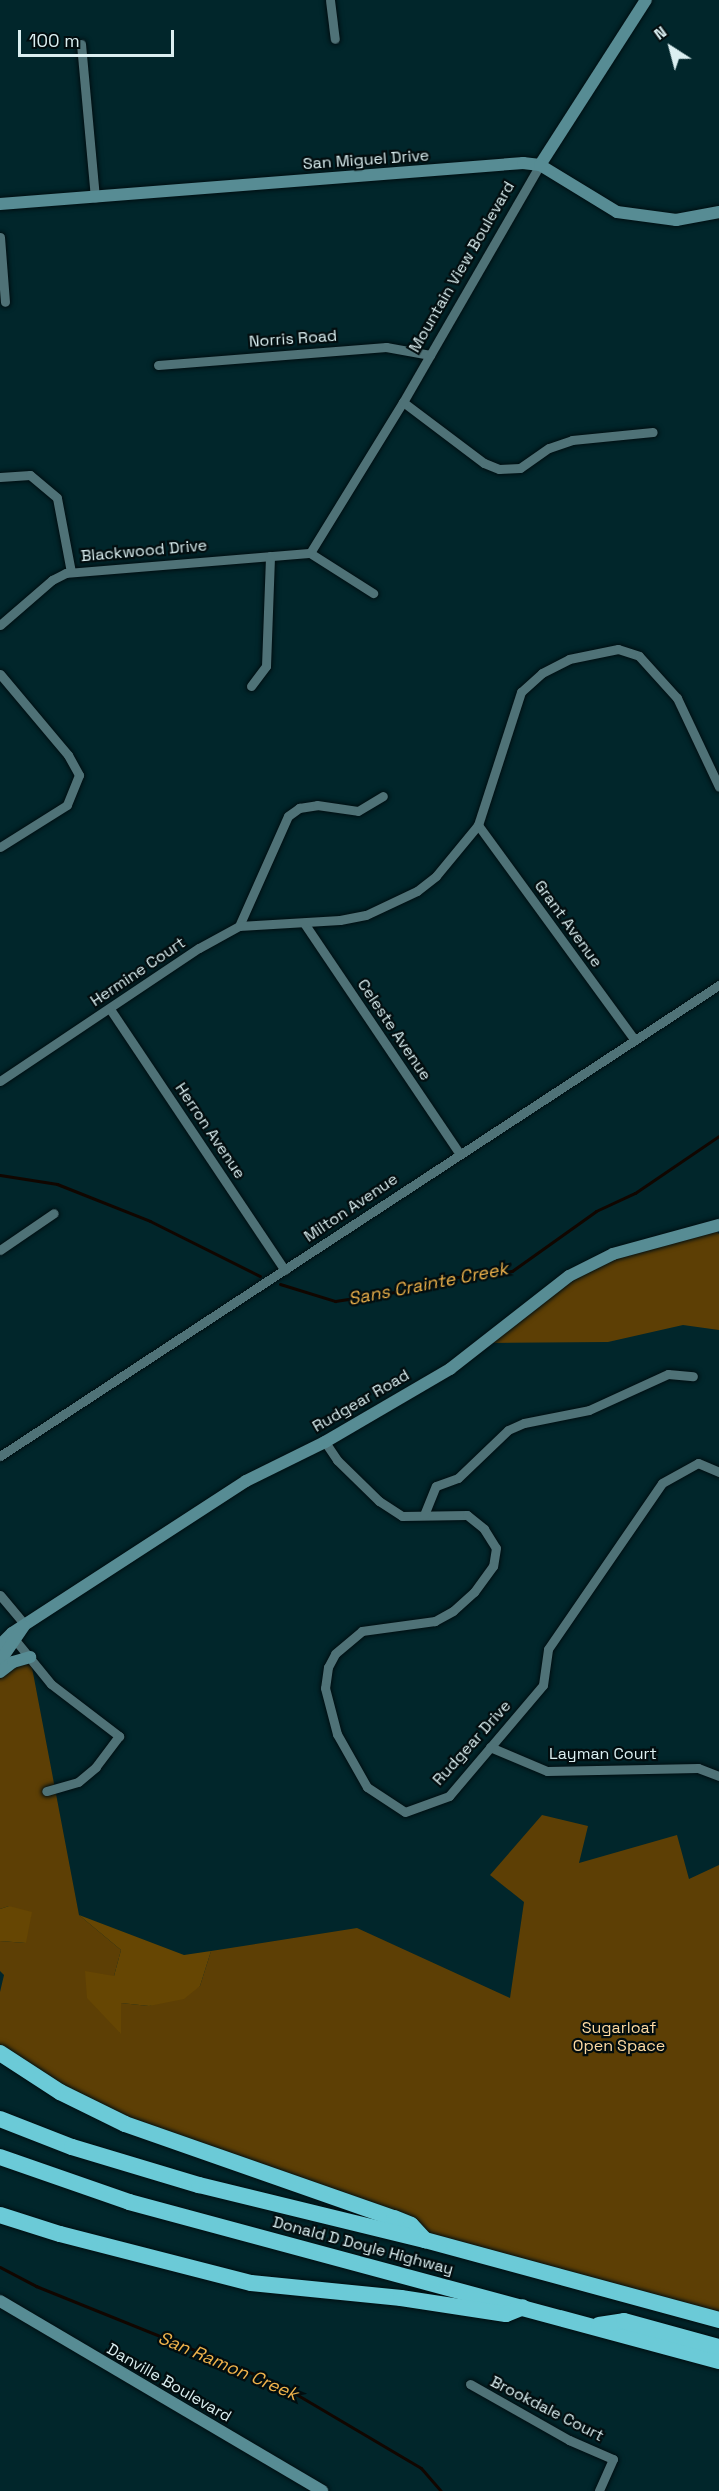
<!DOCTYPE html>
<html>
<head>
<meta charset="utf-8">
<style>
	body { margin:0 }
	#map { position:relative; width:719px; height:2491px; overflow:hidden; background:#01262b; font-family:"Space Grotesk",sans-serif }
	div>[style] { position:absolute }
	.green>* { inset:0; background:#5d3f05 }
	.forest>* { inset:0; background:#664603 }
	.stream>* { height:3px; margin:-1.5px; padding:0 1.5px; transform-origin:1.5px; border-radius:1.5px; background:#110600 }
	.roads { filter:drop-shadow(0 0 2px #000e11) drop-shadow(0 0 2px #000e11) }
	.street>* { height:9px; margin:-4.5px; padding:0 4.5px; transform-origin:4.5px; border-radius:4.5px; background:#4f7277 }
	.secondary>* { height:12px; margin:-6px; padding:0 6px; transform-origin:6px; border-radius:6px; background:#578c94 }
	.highway>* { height:16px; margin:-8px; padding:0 8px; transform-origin:8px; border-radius:8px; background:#6bcad7 }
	span { translate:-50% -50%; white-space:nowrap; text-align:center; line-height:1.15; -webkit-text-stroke:4.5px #020d0f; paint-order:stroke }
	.street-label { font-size:16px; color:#dbeff1 }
	.park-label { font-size:16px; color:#fedaa2 }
	.water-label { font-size:18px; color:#efb34c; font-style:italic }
	.north { position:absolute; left:641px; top:18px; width:60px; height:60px; -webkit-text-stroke:4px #020d0f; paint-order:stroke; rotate:324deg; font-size:16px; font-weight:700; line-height:24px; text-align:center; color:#dbeff1 }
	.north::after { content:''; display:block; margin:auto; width:21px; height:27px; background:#dbeff1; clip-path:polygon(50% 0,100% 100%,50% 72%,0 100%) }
	.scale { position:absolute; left:18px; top:30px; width:156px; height:27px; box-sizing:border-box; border:3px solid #dbeff1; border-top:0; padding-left:8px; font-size:18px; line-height:21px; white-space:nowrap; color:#dbeff1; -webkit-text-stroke:4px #020d0f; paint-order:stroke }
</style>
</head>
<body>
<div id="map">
	<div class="green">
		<div style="clip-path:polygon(713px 1227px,719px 1234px,719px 1330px,683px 1325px,608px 1342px,484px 1343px,531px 1302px,613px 1254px)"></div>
		<div style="clip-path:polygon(30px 1657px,79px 1915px,121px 1950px,114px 1976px,120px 2033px,121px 2003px,149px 2006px,200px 1986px,211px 1951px,357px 1928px,510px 1998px,524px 1902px,490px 1875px,542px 1815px,588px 1826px,579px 1863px,677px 1835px,689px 1879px,719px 1865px,719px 2320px,425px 2240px,411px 2225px,173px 2143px,0 2053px,0 1992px,4px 1975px,0 1971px,0 1941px,26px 1943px,9px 1906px,0 1909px,0 1672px)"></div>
	</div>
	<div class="forest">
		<div style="clip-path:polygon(9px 1906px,32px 1912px,26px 1943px,0 1941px,0 1909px)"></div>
		<div style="clip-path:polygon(79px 1915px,184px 1955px,211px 1951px,200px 1986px,184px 1999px,149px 2006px,121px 2003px,121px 2034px,87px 1998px,85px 1971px,114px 1976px,121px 1950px)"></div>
	</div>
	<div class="stream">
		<div style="left:0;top:1175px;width:58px;rotate:9deg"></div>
		<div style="left:57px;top:1184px;width:100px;rotate:21.7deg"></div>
		<div style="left:150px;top:1221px;width:123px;rotate:26.6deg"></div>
		<div style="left:280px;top:1284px;width:58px;rotate:17.2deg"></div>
		<div style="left:335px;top:1301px;width:94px;rotate:-8.6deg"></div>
		<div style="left:428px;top:1287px;width:22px;rotate:-24deg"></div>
		<div style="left:448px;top:1278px;width:64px;rotate:-6.2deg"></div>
		<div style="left:512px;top:1271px;width:103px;rotate:-35.5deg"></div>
		<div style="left:596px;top:1211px;width:43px;rotate:-24.8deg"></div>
		<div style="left:635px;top:1193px;width:102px;rotate:-34.2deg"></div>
		<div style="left:0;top:2267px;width:41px;rotate:27.8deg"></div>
		<div style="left:36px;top:2286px;width:262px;rotate:22deg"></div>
		<div style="left:279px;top:2384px;width:165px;rotate:30.6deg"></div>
		<div style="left:421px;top:2468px;width:30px;rotate:49deg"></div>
	</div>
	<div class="roads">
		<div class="street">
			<div style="left:330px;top:0;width:39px;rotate:83deg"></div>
			<div style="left:81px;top:44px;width:154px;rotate:84.8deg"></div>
			<div style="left:0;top:237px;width:65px;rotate:85.6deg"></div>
			<div style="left:158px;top:365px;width:229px;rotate:-4.5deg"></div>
			<div style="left:386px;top:347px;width:45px;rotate:10.3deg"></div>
			<div style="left:403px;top:402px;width:101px;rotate:37deg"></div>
			<div style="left:484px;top:463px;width:16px;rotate:22deg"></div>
			<div style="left:499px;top:469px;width:21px;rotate:-3deg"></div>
			<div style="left:520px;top:468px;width:35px;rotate:-35deg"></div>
			<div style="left:549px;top:448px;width:24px;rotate:-19deg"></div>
			<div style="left:572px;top:440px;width:81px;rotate:-5.6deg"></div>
			<div style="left:0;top:477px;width:30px;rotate:-4deg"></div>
			<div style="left:30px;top:475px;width:35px;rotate:40deg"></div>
			<div style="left:57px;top:498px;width:75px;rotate:79.3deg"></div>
			<div style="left:310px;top:553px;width:177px;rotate:-58.4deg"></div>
			<div style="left:403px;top:402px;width:274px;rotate:-60deg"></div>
			<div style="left:310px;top:553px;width:75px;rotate:32.4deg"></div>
			<div style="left:0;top:625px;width:69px;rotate:-40.9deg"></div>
			<div style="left:52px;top:580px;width:16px;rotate:-27deg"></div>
			<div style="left:66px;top:573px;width:245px;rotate:-4.7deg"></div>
			<div style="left:0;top:674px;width:106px;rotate:50deg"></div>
			<div style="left:68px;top:755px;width:23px;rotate:61deg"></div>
			<div style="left:79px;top:775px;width:32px;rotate:112deg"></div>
			<div style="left:67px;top:805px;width:79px;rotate:147.9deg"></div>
			<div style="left:251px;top:686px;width:25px;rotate:-53deg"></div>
			<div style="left:266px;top:666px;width:110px;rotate:-87.9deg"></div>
			<div style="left:478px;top:825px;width:266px;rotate:53.9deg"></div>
			<div style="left:304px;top:923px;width:279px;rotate:56deg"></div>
			<div style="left:239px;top:926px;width:120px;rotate:-66deg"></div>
			<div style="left:288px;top:816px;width:14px;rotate:-36deg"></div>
			<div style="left:299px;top:808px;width:18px;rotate:-9deg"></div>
			<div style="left:317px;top:805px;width:41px;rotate:8.3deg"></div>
			<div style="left:358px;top:811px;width:29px;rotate:-31deg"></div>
			<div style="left:110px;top:1009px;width:314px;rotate:56.2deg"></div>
			<div style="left:0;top:1081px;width:239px;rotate:-33.8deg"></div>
			<div style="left:199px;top:948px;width:46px;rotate:-28.8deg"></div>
			<div style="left:239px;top:926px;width:101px;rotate:-3.4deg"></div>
			<div style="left:340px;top:920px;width:26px;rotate:-11deg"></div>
			<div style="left:366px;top:915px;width:56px;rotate:-25.2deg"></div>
			<div style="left:417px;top:891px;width:24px;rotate:-38deg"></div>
			<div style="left:436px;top:876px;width:66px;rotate:-50.5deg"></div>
			<div style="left:478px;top:825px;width:140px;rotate:-72.1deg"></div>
			<div style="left:521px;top:692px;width:28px;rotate:-42deg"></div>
			<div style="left:542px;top:673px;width:30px;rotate:-27deg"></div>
			<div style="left:569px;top:659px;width:50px;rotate:-11.5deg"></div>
			<div style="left:618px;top:649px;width:22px;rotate:18deg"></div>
			<div style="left:639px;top:656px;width:57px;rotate:47.9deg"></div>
			<div style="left:677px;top:698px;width:98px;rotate:64.7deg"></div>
			<div style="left:0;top:1250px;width:65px;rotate:-34.4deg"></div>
			<div style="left:325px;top:1442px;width:22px;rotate:56deg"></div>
			<div style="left:337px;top:1460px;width:59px;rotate:44.3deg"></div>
			<div style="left:379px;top:1501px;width:27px;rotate:33deg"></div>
			<div style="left:402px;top:1516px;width:65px;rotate:-0.9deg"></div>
			<div style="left:467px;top:1515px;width:22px;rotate:39deg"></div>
			<div style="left:484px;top:1529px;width:22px;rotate:58deg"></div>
			<div style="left:496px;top:1548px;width:18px;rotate:99deg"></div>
			<div style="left:493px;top:1566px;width:32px;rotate:126deg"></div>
			<div style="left:474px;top:1592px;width:28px;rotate:138deg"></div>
			<div style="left:453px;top:1611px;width:21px;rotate:151deg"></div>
			<div style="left:435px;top:1621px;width:74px;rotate:172.2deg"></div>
			<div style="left:362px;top:1631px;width:35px;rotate:140deg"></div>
			<div style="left:335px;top:1654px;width:15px;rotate:118deg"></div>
			<div style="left:328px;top:1667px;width:21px;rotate:98deg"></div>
			<div style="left:325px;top:1688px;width:48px;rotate:75.4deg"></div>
			<div style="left:337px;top:1734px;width:61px;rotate:60.5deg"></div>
			<div style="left:367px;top:1787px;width:45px;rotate:33.3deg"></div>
			<div style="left:405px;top:1812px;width:47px;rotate:-20deg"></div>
			<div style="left:449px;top:1796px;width:145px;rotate:-49.7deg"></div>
			<div style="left:543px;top:1685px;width:36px;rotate:-82deg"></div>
			<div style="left:548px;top:1649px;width:201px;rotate:-55.5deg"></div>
			<div style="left:662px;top:1483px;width:41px;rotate:-29.1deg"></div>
			<div style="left:698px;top:1463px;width:23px;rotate:23deg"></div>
			<div style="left:0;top:1456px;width:860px;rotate:-33.23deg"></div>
			<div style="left:424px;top:1515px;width:31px;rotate:-68deg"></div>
			<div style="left:436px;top:1486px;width:23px;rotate:-20deg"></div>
			<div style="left:458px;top:1478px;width:69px;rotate:-43.8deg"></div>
			<div style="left:508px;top:1430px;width:17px;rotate:-24deg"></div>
			<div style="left:524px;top:1423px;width:66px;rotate:-11.3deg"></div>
			<div style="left:589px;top:1410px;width:87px;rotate:-24.5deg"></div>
			<div style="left:668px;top:1374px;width:25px;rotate:5deg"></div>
			<div style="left:0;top:1595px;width:39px;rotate:50deg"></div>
			<div style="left:16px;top:1641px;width:55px;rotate:50.9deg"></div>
			<div style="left:51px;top:1684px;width:86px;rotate:37.4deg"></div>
			<div style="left:119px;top:1736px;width:39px;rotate:127deg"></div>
			<div style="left:96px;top:1767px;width:23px;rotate:140deg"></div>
			<div style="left:78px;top:1782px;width:33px;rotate:164deg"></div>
			<div style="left:490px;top:1747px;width:62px;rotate:22.8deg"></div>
			<div style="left:547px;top:1771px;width:151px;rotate:-1.1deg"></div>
			<div style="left:698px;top:1768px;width:22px;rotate:21deg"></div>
			<div style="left:470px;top:2384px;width:114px;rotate:29.5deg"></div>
			<div style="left:569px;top:2440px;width:48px;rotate:23.4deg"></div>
			<div style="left:613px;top:2459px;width:35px;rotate:114deg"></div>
		</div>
		<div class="secondary">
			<div style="left:540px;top:165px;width:196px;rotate:-57.3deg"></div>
			<div style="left:0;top:204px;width:525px;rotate:-4.48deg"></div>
			<div style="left:523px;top:163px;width:17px;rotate:7deg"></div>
			<div style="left:540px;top:165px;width:90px;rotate:31.4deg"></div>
			<div style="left:617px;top:212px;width:60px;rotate:7.7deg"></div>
			<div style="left:676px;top:220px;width:44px;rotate:-10.5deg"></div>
			<div style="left:0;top:1645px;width:17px;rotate:-45deg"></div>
			<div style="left:12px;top:1633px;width:279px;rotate:-33deg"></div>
			<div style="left:246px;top:1481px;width:88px;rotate:-26.3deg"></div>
			<div style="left:325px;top:1442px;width:145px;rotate:-30.3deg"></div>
			<div style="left:450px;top:1369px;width:151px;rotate:-38deg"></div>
			<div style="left:569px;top:1276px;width:49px;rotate:-26.6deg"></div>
			<div style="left:613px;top:1254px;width:110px;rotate:-15.3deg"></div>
			<div style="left:0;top:1661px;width:42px;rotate:-55.6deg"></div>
			<div style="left:0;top:1672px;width:16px;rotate:-38deg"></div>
			<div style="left:13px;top:1662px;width:18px;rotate:-16deg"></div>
			<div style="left:0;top:2301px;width:374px;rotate:30.5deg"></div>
		</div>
		<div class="highway">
			<div style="left:0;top:2053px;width:72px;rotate:33deg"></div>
			<div style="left:60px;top:2092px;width:72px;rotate:26.2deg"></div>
			<div style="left:125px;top:2124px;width:285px;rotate:19.3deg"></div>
			<div style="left:394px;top:2218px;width:18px;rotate:22deg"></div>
			<div style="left:411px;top:2225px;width:21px;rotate:47deg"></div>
			<div style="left:0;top:2119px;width:77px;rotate:21.3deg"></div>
			<div style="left:72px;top:2147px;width:133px;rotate:16.7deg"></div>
			<div style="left:199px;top:2185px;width:233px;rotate:13.7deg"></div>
			<div style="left:425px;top:2240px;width:305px;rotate:15.2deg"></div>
			<div style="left:0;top:2157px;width:137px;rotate:19.2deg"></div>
			<div style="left:129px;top:2202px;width:611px;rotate:15.08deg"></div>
			<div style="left:0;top:2215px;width:63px;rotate:17.6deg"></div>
			<div style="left:60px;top:2234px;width:197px;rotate:14.4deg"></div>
			<div style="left:251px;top:2283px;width:151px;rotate:5.7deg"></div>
			<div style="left:401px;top:2298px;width:106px;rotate:8.7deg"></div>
			<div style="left:506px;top:2314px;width:18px;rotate:-22deg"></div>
			<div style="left:599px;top:2325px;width:25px;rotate:-9deg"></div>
			<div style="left:624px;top:2321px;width:98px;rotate:15.3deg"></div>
		</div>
	</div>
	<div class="street-label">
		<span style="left:366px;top:160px;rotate:-4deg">San Miguel Drive</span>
		<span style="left:462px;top:267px;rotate:-60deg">Mountain View Boulevard</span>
		<span style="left:293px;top:339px;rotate:-4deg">Norris Road</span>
		<span style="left:144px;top:551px;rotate:-5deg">Blackwood Drive</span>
		<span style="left:568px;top:924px;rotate:54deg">Grant Avenue</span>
		<span style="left:138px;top:972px;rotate:-34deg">Hermine Court</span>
		<span style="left:394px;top:1030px;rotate:56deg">Celeste Avenue</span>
		<span style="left:210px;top:1131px;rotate:56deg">Herron Avenue</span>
		<span style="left:351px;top:1208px;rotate:-34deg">Milton Avenue</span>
		<span style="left:361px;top:1401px;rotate:-30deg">Rudgear Road</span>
		<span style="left:472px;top:1743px;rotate:-48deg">Rudgear Drive</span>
		<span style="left:603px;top:1754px">Layman Court</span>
		<span style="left:363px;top:2246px;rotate:15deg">Donald D Doyle Highway</span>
		<span style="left:169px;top:2383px;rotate:30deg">Danville Boulevard</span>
		<span style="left:547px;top:2409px;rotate:27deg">Brookdale Court</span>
	</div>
	<div class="park-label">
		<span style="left:619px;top:2037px">Sugarloaf<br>Open Space</span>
	</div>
	<div class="water-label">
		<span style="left:428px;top:1284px;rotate:-11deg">Sans Crainte Creek</span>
		<span style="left:228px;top:2366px;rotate:23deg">San Ramon Creek</span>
	</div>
	<div class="north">N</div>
	<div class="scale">100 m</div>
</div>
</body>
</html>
